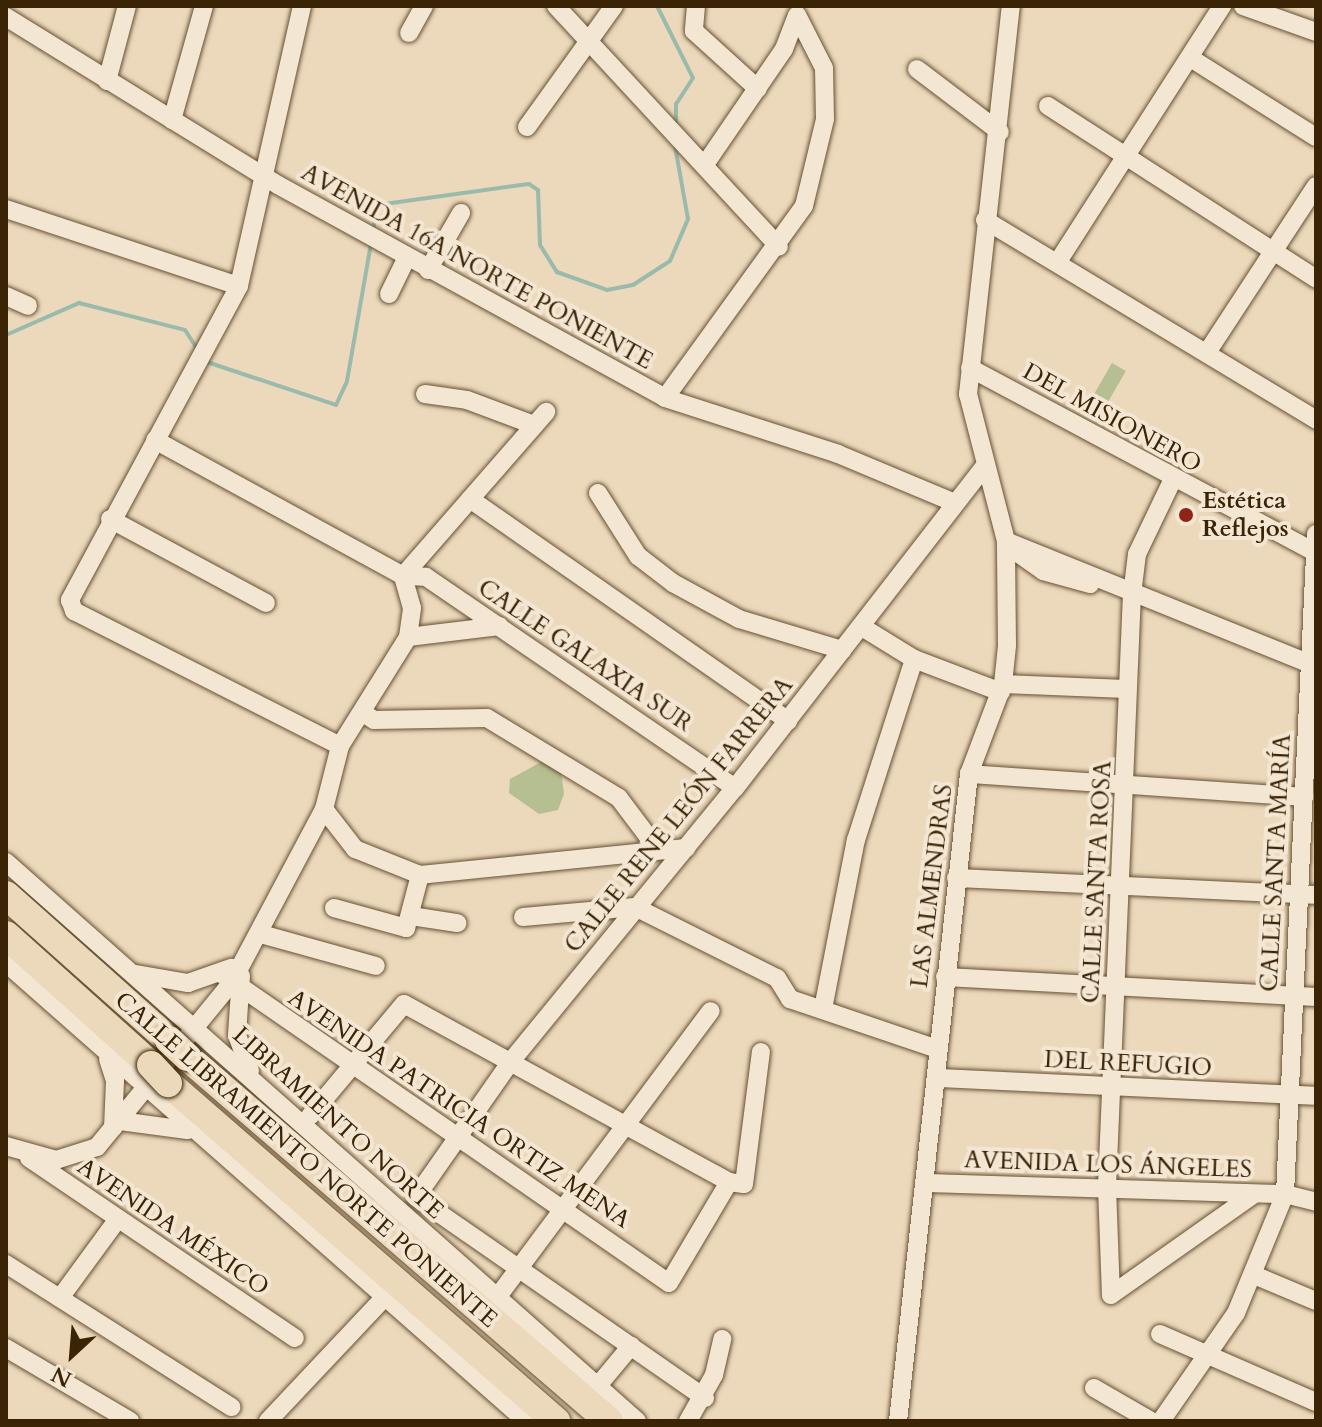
<!DOCTYPE html>
<html>
<head>
<meta charset="utf-8">
<style>
	body { margin:0 }
	#map { position:relative; width:1322px; height:1427px; overflow:hidden; background:#ecd8bb; font-family:Cardo,serif }
	div>[style] { position:absolute }
	.green>* { inset:0; background:#b6bf91; transform-origin:0 0 }
	.stream>* { height:4px; margin:-2px; padding:0 2px; transform-origin:2px; border-radius:2px; background:#9abbab }
	.roads { filter:drop-shadow(0 0 2px #665132) drop-shadow(0 0 2px #665132) }
	.minor>* { height:18px; margin:-9px; padding:0 9px; transform-origin:9px; border-radius:9px; background:#f3e6d3 }
	.highway>* { height:28px; margin:-14px; padding:0 14px; transform-origin:14px; border-radius:14px; background:#ecd8bb }
	.bridges { filter:drop-shadow(0 0 2px #3a2405) drop-shadow(0 0 2px #3a2405) }
	.highway-bridge>* { height:28px; margin:-14px; padding:0 14px; transform-origin:14px; border-radius:14px; background:#ecd8bb }
	.dots>* { width:22px; height:22px; translate:-50% -50%; box-sizing:border-box; border:4px solid #f3e6d3; border-radius:50% }
	span { translate:-50% -50%; white-space:nowrap; text-align:center; line-height:1.15; -webkit-text-stroke:8px #f3e6d3; paint-order:stroke }
	.street-label { font-size:24px; color:#3a2405 }
	.poi-label { font-size:24px; color:#3a2405; font-weight:700 }
	.left { translate:0 -50%; text-align:left }
	.frame { position:absolute; inset:0; border:8px solid #3a2405; pointer-events:none }
	.north { position:absolute; left:32px; top:1315px; width:80px; height:80px; -webkit-text-stroke:6px #f3e6d3; paint-order:stroke; rotate:206deg; font-size:22px; font-weight:700; line-height:32px; text-align:center; color:#3a2405 }
	.north::after { content:''; display:block; margin:auto; width:28px; height:36px; background:#3a2405; clip-path:polygon(50% 0,100% 100%,50% 72%,0 100%) }
</style>
</head>
<body>
<div id="map">
	<div class="green">
		<div style="left:1112px;top:363px;width:16px;height:41px;rotate:30deg"></div>
		<div style="clip-path:polygon(543px 761px,561px 771px,564px 794px,558px 810px,539px 814px,509px 793px,510px 779px)"></div>
	</div>
	<div class="stream">
		<div style="left:657px;top:6px;width:80px;rotate:63.4deg"></div>
		<div style="left:693px;top:78px;width:31px;rotate:123deg"></div>
		<div style="left:676px;top:104px;width:21px;rotate:90deg"></div>
		<div style="left:373px;top:231px;width:26px;rotate:-81deg"></div>
		<div style="left:377px;top:205px;width:153px;rotate:-7.9deg"></div>
		<div style="left:529px;top:184px;width:11px;rotate:34deg"></div>
		<div style="left:538px;top:190px;width:55px;rotate:87.9deg"></div>
		<div style="left:540px;top:245px;width:32px;rotate:58deg"></div>
		<div style="left:557px;top:272px;width:53px;rotate:19.8deg"></div>
		<div style="left:607px;top:290px;width:26px;rotate:-11deg"></div>
		<div style="left:633px;top:285px;width:44px;rotate:-33deg"></div>
		<div style="left:670px;top:261px;width:46px;rotate:-66.8deg"></div>
		<div style="left:688px;top:219px;width:74px;rotate:-100.1deg"></div>
		<div style="left:6px;top:335px;width:80px;rotate:-23.7deg"></div>
		<div style="left:79px;top:303px;width:109px;rotate:14.3deg"></div>
		<div style="left:185px;top:330px;width:24px;rotate:57deg"></div>
		<div style="left:204px;top:361px;width:139px;rotate:18.4deg"></div>
		<div style="left:336px;top:405px;width:26px;rotate:-65deg"></div>
		<div style="left:347px;top:381px;width:139px;rotate:-80.1deg"></div>
	</div>
	<div class="roads">
		<div class="minor">
			<div style="left:302px;top:6px;width:287px;rotate:102.7deg"></div>
			<div style="left:239px;top:286px;width:357px;rotate:118.3deg"></div>
			<div style="left:70px;top:600px;width:12px;rotate:70deg"></div>
			<div style="left:74px;top:611px;width:298px;rotate:26.9deg"></div>
			<div style="left:556px;top:6px;width:328px;rotate:47.2deg"></div>
			<div style="left:696px;top:6px;width:25px;rotate:95deg"></div>
			<div style="left:694px;top:31px;width:86px;rotate:42.2deg"></div>
			<div style="left:1243px;top:6px;width:77px;rotate:19.6deg"></div>
			<div style="left:6px;top:17px;width:320px;rotate:31.7deg"></div>
			<div style="left:278px;top:185px;width:442px;rotate:28.8deg"></div>
			<div style="left:665px;top:398px;width:182px;rotate:17.9deg"></div>
			<div style="left:838px;top:454px;width:125px;rotate:22.7deg"></div>
			<div style="left:409px;top:33px;width:31px;rotate:-61deg"></div>
			<div style="left:1192px;top:59px;width:146px;rotate:32.2deg"></div>
			<div style="left:917px;top:69px;width:104px;rotate:37.2deg"></div>
			<div style="left:107px;top:81px;width:78px;rotate:-75.1deg"></div>
			<div style="left:1048px;top:106px;width:319px;rotate:32.8deg"></div>
			<div style="left:172px;top:120px;width:118px;rotate:-74.3deg"></div>
			<div style="left:527px;top:127px;width:149px;rotate:-54.3deg"></div>
			<div style="left:706px;top:163px;width:138px;rotate:-55.6deg"></div>
			<div style="left:784px;top:49px;width:36px;rotate:-69deg"></div>
			<div style="left:6px;top:209px;width:245px;rotate:18.3deg"></div>
			<div style="left:985px;top:220px;width:387px;rotate:31.1deg"></div>
			<div style="left:1059px;top:260px;width:302px;rotate:-57.3deg"></div>
			<div style="left:428px;top:270px;width:66px;rotate:-59.9deg"></div>
			<div style="left:389px;top:294px;width:39px;rotate:-64deg"></div>
			<div style="left:6px;top:296px;width:24px;rotate:24deg"></div>
			<div style="left:1208px;top:351px;width:197px;rotate:-56.8deg"></div>
			<div style="left:970px;top:368px;width:392px;rotate:28.1deg"></div>
			<div style="left:425px;top:394px;width:42px;rotate:8.1deg"></div>
			<div style="left:467px;top:400px;width:72px;rotate:20.5deg"></div>
			<div style="left:665px;top:398px;width:237px;rotate:-54.1deg"></div>
			<div style="left:804px;top:206px;width:89px;rotate:-76.4deg"></div>
			<div style="left:825px;top:119px;width:51px;rotate:-91.1deg"></div>
			<div style="left:824px;top:68px;width:59px;rotate:-117deg"></div>
			<div style="left:155px;top:440px;width:283px;rotate:28.7deg"></div>
			<div style="left:403px;top:576px;width:23px;rotate:2deg"></div>
			<div style="left:426px;top:577px;width:374px;rotate:34.3deg"></div>
			<div style="left:1173px;top:479px;width:83px;rotate:115.6deg"></div>
			<div style="left:1137px;top:554px;width:39px;rotate:97deg"></div>
			<div style="left:1132px;top:593px;width:595px;rotate:92.41deg"></div>
			<div style="left:1107px;top:1187px;width:108px;rotate:87.9deg"></div>
			<div style="left:1111px;top:1295px;width:175px;rotate:-35.2deg"></div>
			<div style="left:598px;top:493px;width:75px;rotate:57.6deg"></div>
			<div style="left:638px;top:556px;width:44px;rotate:37.6deg"></div>
			<div style="left:673px;top:583px;width:75px;rotate:28.6deg"></div>
			<div style="left:739px;top:619px;width:108px;rotate:16.8deg"></div>
			<div style="left:470px;top:499px;width:388px;rotate:34.9deg"></div>
			<div style="left:110px;top:519px;width:177px;rotate:28.3deg"></div>
			<div style="left:1006px;top:541px;width:334px;rotate:22deg"></div>
			<div style="left:1019px;top:554px;width:29px;rotate:35deg"></div>
			<div style="left:1043px;top:571px;width:49px;rotate:15.5deg"></div>
			<div style="left:403px;top:576px;width:218px;rotate:-48.9deg"></div>
			<div style="left:862px;top:627px;width:61px;rotate:31.6deg"></div>
			<div style="left:914px;top:659px;width:93px;rotate:20.8deg"></div>
			<div style="left:408px;top:637px;width:92px;rotate:-6.9deg"></div>
			<div style="left:1003px;top:684px;width:123px;rotate:2.3deg"></div>
			<div style="left:363px;top:713px;width:13px;rotate:32deg"></div>
			<div style="left:374px;top:720px;width:113px;rotate:-1deg"></div>
			<div style="left:487px;top:718px;width:154px;rotate:31.2deg"></div>
			<div style="left:619px;top:798px;width:65px;rotate:53.1deg"></div>
			<div style="left:969px;top:774px;width:336px;rotate:3.9deg"></div>
			<div style="left:324px;top:809px;width:51px;rotate:52.2deg"></div>
			<div style="left:355px;top:849px;width:70px;rotate:21.8deg"></div>
			<div style="left:420px;top:875px;width:268px;rotate:-5.8deg"></div>
			<div style="left:6px;top:862px;width:843px;rotate:41.54deg"></div>
			<div style="left:956px;top:878px;width:360px;rotate:2.7deg"></div>
			<div style="left:334px;top:908px;width:75px;rotate:15.5deg"></div>
			<div style="left:406px;top:928px;width:55px;rotate:-75.2deg"></div>
			<div style="left:411px;top:916px;width:47px;rotate:8.7deg"></div>
			<div style="left:523px;top:917px;width:112px;rotate:-5.1deg"></div>
			<div style="left:635px;top:907px;width:159px;rotate:26.6deg"></div>
			<div style="left:777px;top:978px;width:25px;rotate:58deg"></div>
			<div style="left:790px;top:999px;width:156px;rotate:18.7deg"></div>
			<div style="left:261px;top:934px;width:119px;rotate:15.5deg"></div>
			<div style="left:6px;top:963px;width:693px;rotate:41.37deg"></div>
			<div style="left:136px;top:974px;width:53px;rotate:9.8deg"></div>
			<div style="left:188px;top:983px;width:46px;rotate:-19.2deg"></div>
			<div style="left:222px;top:974px;width:543px;rotate:34.66deg"></div>
			<div style="left:669px;top:1283px;width:117px;rotate:-59.3deg"></div>
			<div style="left:241px;top:976px;width:59px;rotate:93.9deg"></div>
			<div style="left:237px;top:1035px;width:38px;rotate:70deg"></div>
			<div style="left:945px;top:977px;width:372px;rotate:3.1deg"></div>
			<div style="left:823px;top:1009px;width:172px;rotate:-79deg"></div>
			<div style="left:856px;top:840px;width:190px;rotate:-72.2deg"></div>
			<div style="left:108px;top:1059px;width:23px;rotate:72deg"></div>
			<div style="left:115px;top:1081px;width:47px;rotate:92.4deg"></div>
			<div style="left:938px;top:1078px;width:378px;rotate:2.7deg"></div>
			<div style="left:310px;top:1116px;width:146px;rotate:-50deg"></div>
			<div style="left:404px;top:1004px;width:371px;rotate:28.7deg"></div>
			<div style="left:729px;top:1182px;width:15px;rotate:8deg"></div>
			<div style="left:744px;top:1184px;width:133px;rotate:-82.7deg"></div>
			<div style="left:120px;top:1121px;width:68px;rotate:7.7deg"></div>
			<div style="left:6px;top:1146px;width:52px;rotate:15.6deg"></div>
			<div style="left:56px;top:1160px;width:43px;rotate:-17.6deg"></div>
			<div style="left:97px;top:1147px;width:213px;rotate:-50.7deg"></div>
			<div style="left:232px;top:982px;width:196px;rotate:-62deg"></div>
			<div style="left:324px;top:809px;width:65px;rotate:-75.7deg"></div>
			<div style="left:340px;top:746px;width:128px;rotate:-58deg"></div>
			<div style="left:408px;top:637px;width:29px;rotate:-82deg"></div>
			<div style="left:412px;top:608px;width:33px;rotate:-106deg"></div>
			<div style="left:29px;top:1158px;width:321px;rotate:34.1deg"></div>
			<div style="left:928px;top:1183px;width:357px;rotate:1.8deg"></div>
			<div style="left:1285px;top:1194px;width:32px;rotate:14deg"></div>
			<div style="left:6px;top:1264px;width:267px;rotate:32.4deg"></div>
			<div style="left:1254px;top:1275px;width:67px;rotate:22.8deg"></div>
			<div style="left:60px;top:1298px;width:97px;rotate:-53.8deg"></div>
			<div style="left:496px;top:1299px;width:359px;rotate:-53.3deg"></div>
			<div style="left:1160px;top:1334px;width:170px;rotate:23.6deg"></div>
			<div style="left:6px;top:1348px;width:144px;rotate:30.5deg"></div>
			<div style="left:596px;top:1388px;width:55px;rotate:-50.2deg"></div>
			<div style="left:1094px;top:1388px;width:66px;rotate:30.1deg"></div>
			<div style="left:705px;top:1398px;width:352px;rotate:-145.2deg"></div>
			<div style="left:416px;top:1197px;width:167px;rotate:-55deg"></div>
			<div style="left:512px;top:1060px;width:352px;rotate:-50.7deg"></div>
			<div style="left:735px;top:788px;width:405px;rotate:-52.2deg"></div>
			<div style="left:268px;top:1421px;width:170px;rotate:-46.7deg"></div>
			<div style="left:688px;top:1421px;width:53px;rotate:-60.5deg"></div>
			<div style="left:714px;top:1375px;width:37px;rotate:-77deg"></div>
			<div style="left:898px;top:1421px;width:651px;rotate:-83.74deg"></div>
			<div style="left:969px;top:774px;width:96px;rotate:-69.3deg"></div>
			<div style="left:1003px;top:684px;width:39px;rotate:-84deg"></div>
			<div style="left:1007px;top:645px;width:104px;rotate:-90.6deg"></div>
			<div style="left:1006px;top:541px;width:152px;rotate:-104.5deg"></div>
			<div style="left:968px;top:394px;width:390px;rotate:-83.7deg"></div>
			<div style="left:1161px;top:1421px;width:131px;rotate:-55.2deg"></div>
			<div style="left:1236px;top:1313px;width:129px;rotate:-67.6deg"></div>
			<div style="left:1285px;top:1194px;width:661px;rotate:-87.31deg"></div>
		</div>
		<div class="highway">
			<div style="left:6px;top:895px;width:218px;rotate:41.7deg"></div>
			<div style="left:6px;top:935px;width:195px;rotate:41.9deg"></div>
			<div style="left:187px;top:1057px;width:557px;rotate:40.78deg"></div>
			<div style="left:168px;top:1083px;width:515px;rotate:41.06deg"></div>
		</div>
	</div>
	<div class="bridges">
		<div class="highway-bridge">
			<div style="left:169px;top:1040px;width:25px;rotate:43deg"></div>
			<div style="left:151px;top:1065px;width:25px;rotate:47deg"></div>
		</div>
	</div>
	<div class="dots">
		<div style="left:1186px;top:515px;background:#8f2418"></div>
	</div>
	<div class="street-label">
		<span style="left:477px;top:267px;rotate:29deg">AVENIDA 16A NORTE PONIENTE</span>
		<span style="left:1112px;top:418px;rotate:29deg">DEL MISIONERO</span>
		<span style="left:585px;top:656px;rotate:34deg">CALLE GALAXIA SUR</span>
		<span style="left:679px;top:815px;rotate:-51deg">CALLE RENE LEÓN FARRERA</span>
		<span style="left:1276px;top:863px;rotate:-87deg">CALLE SANTA MARÍA</span>
		<span style="left:1097px;top:882px;rotate:-87deg">CALLE SANTA ROSA</span>
		<span style="left:932px;top:886px;rotate:-83deg">LAS ALMENDRAS</span>
		<span style="left:1128px;top:1064px;rotate:3deg">DEL REFUGIO</span>
		<span style="left:459px;top:1109px;rotate:34deg">AVENIDA PATRICIA ORTIZ MENA</span>
		<span style="left:338px;top:1123px;rotate:42deg">LIBRAMIENTO NORTE</span>
		<span style="left:306px;top:1160px;rotate:41deg">CALLE LIBRAMIENTO NORTE PONIENTE</span>
		<span style="left:1108px;top:1165px;rotate:2deg">AVENIDA LOS ÁNGELES</span>
		<span style="left:173px;top:1227px;rotate:34deg">AVENIDA MÉXICO</span>
	</div>
	<div class="poi-label">
		<span class="left" style="left:1202px;top:515px">Estética<br>Reflejos</span>
	</div>
	<div class="frame"></div>
	<div class="north">N</div>
</div>
</body>
</html>
